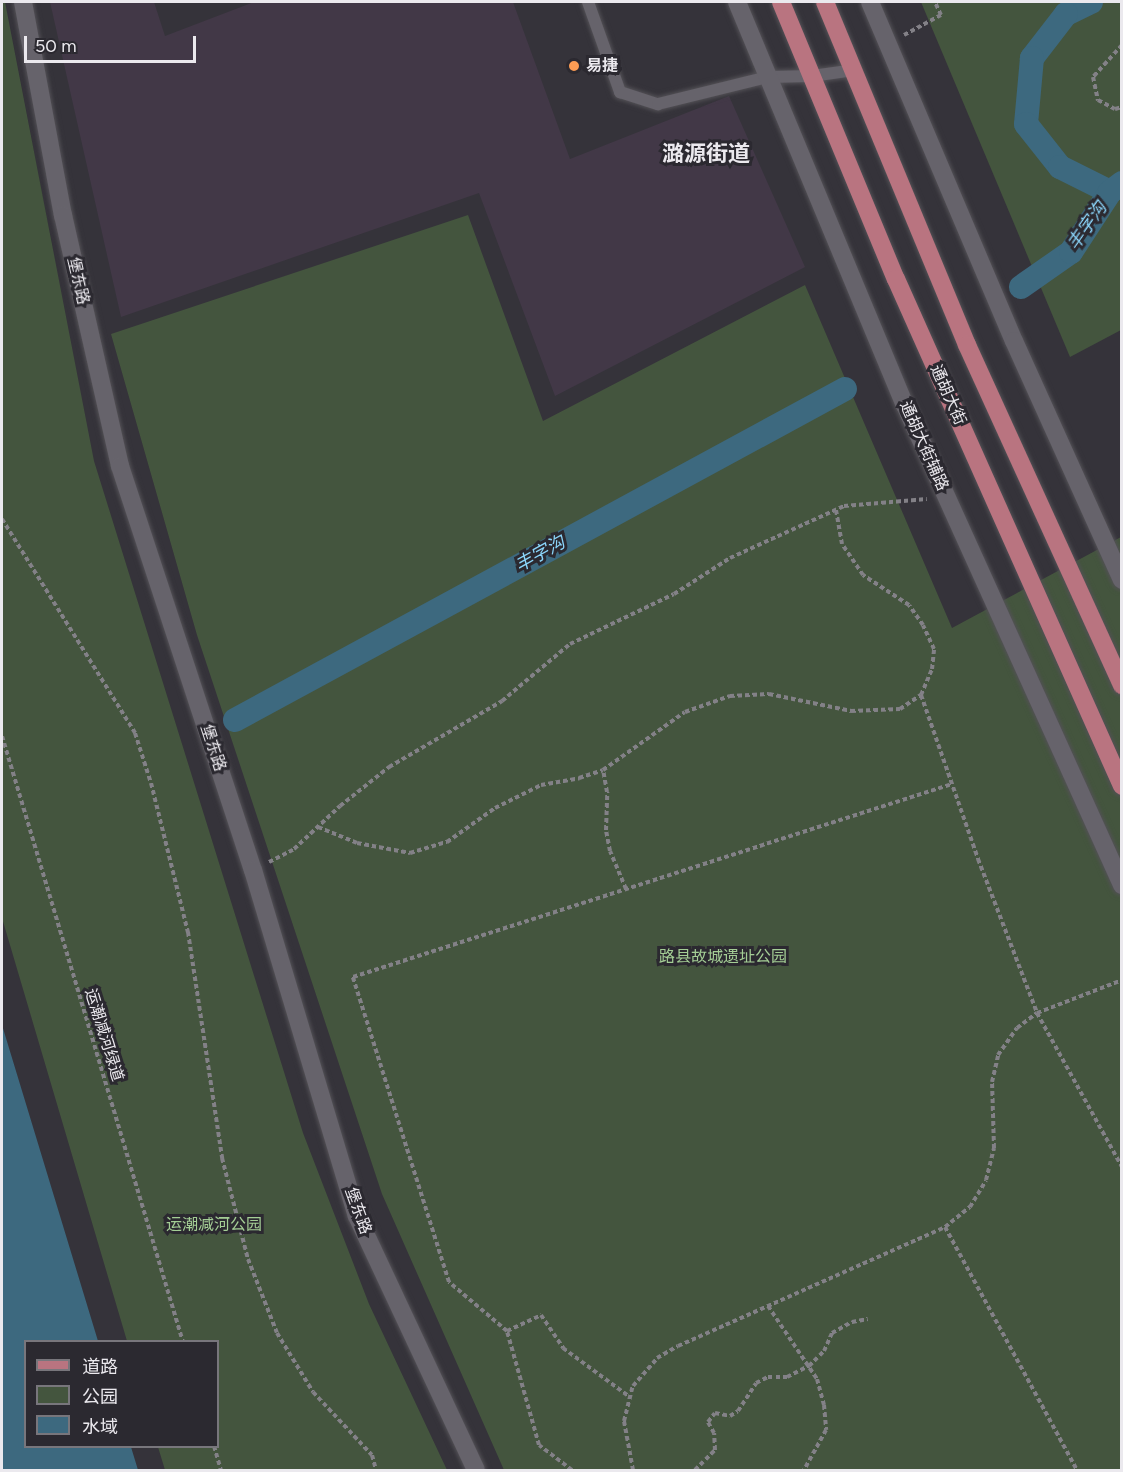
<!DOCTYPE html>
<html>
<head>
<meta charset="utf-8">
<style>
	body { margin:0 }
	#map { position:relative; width:1123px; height:1472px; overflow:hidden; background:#35333a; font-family:Figtree,"Noto Sans SC",sans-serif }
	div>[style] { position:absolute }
	.commercial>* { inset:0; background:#423847 }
	.green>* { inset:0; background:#44553e }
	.water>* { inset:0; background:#3d697f }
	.canal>* { height:24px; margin:-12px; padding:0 12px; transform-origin:12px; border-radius:12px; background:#3d697f }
	.path>* { height:4px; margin-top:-2px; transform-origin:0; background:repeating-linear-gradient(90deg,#838187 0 4.5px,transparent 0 7.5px) }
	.roads { filter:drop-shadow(0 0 2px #535156) drop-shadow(0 0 2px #535156) }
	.service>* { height:12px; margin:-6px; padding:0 6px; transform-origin:6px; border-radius:6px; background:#66636b }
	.minor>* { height:18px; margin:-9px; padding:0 9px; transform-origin:9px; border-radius:9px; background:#66636b }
	.tertiary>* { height:18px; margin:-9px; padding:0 9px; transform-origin:9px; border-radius:9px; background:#66636b }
	.primary>* { height:18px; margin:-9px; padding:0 9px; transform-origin:9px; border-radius:9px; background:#b97480 }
	.dots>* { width:16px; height:16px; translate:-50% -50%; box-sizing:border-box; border:3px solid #2b2930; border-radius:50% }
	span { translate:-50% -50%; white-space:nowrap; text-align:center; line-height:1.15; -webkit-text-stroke:6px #2b2930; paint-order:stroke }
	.poi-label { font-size:16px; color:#ebe9ee; font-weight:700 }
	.left { translate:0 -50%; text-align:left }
	.street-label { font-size:16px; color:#ebe9ee }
	.park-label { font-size:16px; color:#a4ce95 }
	.water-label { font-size:18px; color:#8bd5fa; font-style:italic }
	.district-label { font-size:22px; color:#ebe9ee; font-weight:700 }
	.frame { position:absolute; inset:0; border:3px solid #ebe9ee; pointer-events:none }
	.legend { position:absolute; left:24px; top:1340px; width:195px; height:108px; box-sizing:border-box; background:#2b2930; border:2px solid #78767c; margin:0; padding:8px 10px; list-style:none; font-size:18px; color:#ebe9ee }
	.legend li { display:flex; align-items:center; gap:12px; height:30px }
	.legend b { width:30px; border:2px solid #78767c }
	.scale { position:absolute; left:24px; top:36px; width:172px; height:27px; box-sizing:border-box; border:3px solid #ebe9ee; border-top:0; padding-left:8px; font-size:18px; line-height:21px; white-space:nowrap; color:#ebe9ee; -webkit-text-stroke:4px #2b2930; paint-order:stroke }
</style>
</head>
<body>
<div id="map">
	<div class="commercial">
		<div style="clip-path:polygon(50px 2px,154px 2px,165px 36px,254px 2px,513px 2px,570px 159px,729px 96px,805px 267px,555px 396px,479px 193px,121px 317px)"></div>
	</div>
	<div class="green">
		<div style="clip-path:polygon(2px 2px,5px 2px,94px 461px,303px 1133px,369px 1304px,447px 1470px,165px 1470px,158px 1447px,218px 1446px,218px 1342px,127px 1341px,2px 918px)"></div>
		<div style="clip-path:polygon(921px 2px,1121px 2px,1121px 330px,1070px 357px)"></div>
		<div style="clip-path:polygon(468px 215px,543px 421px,805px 285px,952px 628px,1121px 537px,1121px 1470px,504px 1470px,382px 1194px,197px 635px,111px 334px)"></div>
	</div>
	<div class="water">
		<div style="clip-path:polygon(2px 1025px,98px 1341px,26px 1342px,26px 1446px,131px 1447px,138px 1470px,2px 1470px)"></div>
	</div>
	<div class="canal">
		<div style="left:1091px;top:2px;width:28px;rotate:154deg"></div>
		<div style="left:1066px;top:14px;width:56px;rotate:127.7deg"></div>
		<div style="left:1032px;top:58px;width:66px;rotate:95.2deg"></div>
		<div style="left:1026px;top:124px;width:55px;rotate:51.7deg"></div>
		<div style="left:1060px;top:167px;width:56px;rotate:26.6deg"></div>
		<div style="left:1021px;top:287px;width:61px;rotate:-35deg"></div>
		<div style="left:1071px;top:252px;width:72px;rotate:-57deg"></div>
		<div style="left:1110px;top:192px;width:15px;rotate:-37deg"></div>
		<div style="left:235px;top:720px;width:694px;rotate:-28.49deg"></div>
	</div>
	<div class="path">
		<div style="left:904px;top:35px;width:42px;rotate:-28.4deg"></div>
		<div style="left:941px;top:15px;width:14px;rotate:-115deg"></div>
		<div style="left:1122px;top:45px;width:43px;rotate:132.2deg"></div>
		<div style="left:1093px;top:77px;width:24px;rotate:78deg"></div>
		<div style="left:1098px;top:100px;width:19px;rotate:28deg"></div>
		<div style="left:1115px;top:109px;width:7px;rotate:-16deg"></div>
		<div style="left:2px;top:519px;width:252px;rotate:58.1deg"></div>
		<div style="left:135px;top:733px;width:52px;rotate:72.3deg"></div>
		<div style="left:151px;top:783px;width:154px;rotate:76.1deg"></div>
		<div style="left:188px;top:932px;width:229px;rotate:81.4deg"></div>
		<div style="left:222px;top:1158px;width:104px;rotate:75.6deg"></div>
		<div style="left:248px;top:1259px;width:79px;rotate:68.6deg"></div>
		<div style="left:277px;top:1333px;width:69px;rotate:58.6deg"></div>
		<div style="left:313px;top:1392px;width:86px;rotate:46.9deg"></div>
		<div style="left:372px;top:1455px;width:16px;rotate:75deg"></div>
		<div style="left:921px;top:695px;width:174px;rotate:70.8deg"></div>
		<div style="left:978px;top:859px;width:165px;rotate:69deg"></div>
		<div style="left:1037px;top:1013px;width:176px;rotate:61.1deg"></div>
		<div style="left:2px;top:736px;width:632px;rotate:73.37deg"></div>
		<div style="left:318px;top:827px;width:42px;rotate:22.3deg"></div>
		<div style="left:357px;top:843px;width:54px;rotate:10.7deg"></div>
		<div style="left:410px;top:853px;width:39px;rotate:-17deg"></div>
		<div style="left:447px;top:842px;width:59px;rotate:-35.3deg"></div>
		<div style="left:495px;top:808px;width:51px;rotate:-26.6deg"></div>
		<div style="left:541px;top:785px;width:39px;rotate:-10deg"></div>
		<div style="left:579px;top:778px;width:25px;rotate:-18deg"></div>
		<div style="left:269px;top:862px;width:28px;rotate:-27deg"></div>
		<div style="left:294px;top:849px;width:63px;rotate:-43.1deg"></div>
		<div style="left:340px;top:806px;width:63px;rotate:-38.5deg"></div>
		<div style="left:389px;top:767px;width:131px;rotate:-30.3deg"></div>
		<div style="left:502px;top:701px;width:89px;rotate:-40deg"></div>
		<div style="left:570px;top:644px;width:115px;rotate:-25.7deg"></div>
		<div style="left:674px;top:594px;width:67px;rotate:-32.7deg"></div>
		<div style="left:730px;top:558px;width:125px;rotate:-24.5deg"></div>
		<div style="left:844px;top:506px;width:83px;rotate:-4.8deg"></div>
		<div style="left:626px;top:889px;width:41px;rotate:-112.8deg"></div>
		<div style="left:610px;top:851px;width:21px;rotate:-101deg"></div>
		<div style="left:606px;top:830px;width:38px;rotate:-88deg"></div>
		<div style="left:607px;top:792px;width:22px;rotate:-100deg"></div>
		<div style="left:603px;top:770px;width:100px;rotate:-35.3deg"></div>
		<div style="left:685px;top:712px;width:48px;rotate:-19.6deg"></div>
		<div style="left:730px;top:696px;width:39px;rotate:-3deg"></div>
		<div style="left:769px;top:694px;width:84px;rotate:11.7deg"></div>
		<div style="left:851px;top:711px;width:49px;rotate:-2.3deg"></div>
		<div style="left:900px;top:709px;width:25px;rotate:-34deg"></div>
		<div style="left:921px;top:695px;width:28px;rotate:-67deg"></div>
		<div style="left:932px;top:669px;width:20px;rotate:-84deg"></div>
		<div style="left:934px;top:649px;width:26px;rotate:-115deg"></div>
		<div style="left:923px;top:625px;width:24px;rotate:-125deg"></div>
		<div style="left:909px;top:605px;width:55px;rotate:-146.9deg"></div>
		<div style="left:863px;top:575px;width:37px;rotate:-124deg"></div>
		<div style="left:842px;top:544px;width:35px;rotate:-100deg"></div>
		<div style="left:945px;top:1227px;width:277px;rotate:61.5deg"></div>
		<div style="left:768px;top:1306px;width:88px;rotate:56.1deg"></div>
		<div style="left:817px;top:1379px;width:27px;rotate:75deg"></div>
		<div style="left:824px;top:1405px;width:25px;rotate:85deg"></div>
		<div style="left:826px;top:1430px;width:46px;rotate:118.8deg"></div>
		<div style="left:507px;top:1331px;width:76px;rotate:-139.8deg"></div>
		<div style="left:449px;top:1282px;width:320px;rotate:-107.5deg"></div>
		<div style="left:353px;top:977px;width:629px;rotate:-17.86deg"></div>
		<div style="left:214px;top:1446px;width:25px;rotate:74deg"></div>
		<div style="left:572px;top:1470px;width:41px;rotate:-142.9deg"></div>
		<div style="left:539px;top:1445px;width:118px;rotate:-105.7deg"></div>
		<div style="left:507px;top:1331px;width:38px;rotate:-25deg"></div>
		<div style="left:541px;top:1315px;width:40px;rotate:56deg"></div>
		<div style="left:563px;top:1348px;width:83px;rotate:36.2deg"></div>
		<div style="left:633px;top:1470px;width:50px;rotate:-100.4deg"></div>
		<div style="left:624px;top:1421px;width:36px;rotate:-76deg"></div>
		<div style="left:633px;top:1386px;width:37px;rotate:-49deg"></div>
		<div style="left:657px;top:1358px;width:24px;rotate:-30deg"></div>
		<div style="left:678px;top:1346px;width:292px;rotate:-24deg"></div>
		<div style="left:945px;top:1227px;width:32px;rotate:-39deg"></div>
		<div style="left:970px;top:1207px;width:31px;rotate:-59deg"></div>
		<div style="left:986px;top:1180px;width:33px;rotate:-76deg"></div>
		<div style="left:994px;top:1148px;width:66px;rotate:-91.7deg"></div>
		<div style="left:992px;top:1082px;width:28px;rotate:-77deg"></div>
		<div style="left:998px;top:1055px;width:33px;rotate:-55deg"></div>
		<div style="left:1017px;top:1028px;width:25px;rotate:-37deg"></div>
		<div style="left:1037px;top:1013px;width:91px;rotate:-21.2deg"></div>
		<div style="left:695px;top:1470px;width:28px;rotate:-45deg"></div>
		<div style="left:715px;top:1450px;width:17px;rotate:-93deg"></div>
		<div style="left:714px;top:1433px;width:13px;rotate:-119deg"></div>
		<div style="left:708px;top:1422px;width:11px;rotate:-52deg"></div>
		<div style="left:715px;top:1413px;width:15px;rotate:11deg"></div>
		<div style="left:730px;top:1416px;width:9px;rotate:-32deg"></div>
		<div style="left:738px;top:1411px;width:33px;rotate:-57deg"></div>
		<div style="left:756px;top:1383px;width:13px;rotate:-27deg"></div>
		<div style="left:768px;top:1377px;width:19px"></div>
		<div style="left:787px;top:1377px;width:25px;rotate:-27deg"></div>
		<div style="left:809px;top:1366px;width:21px;rotate:-45deg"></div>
		<div style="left:824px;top:1351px;width:20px;rotate:-66deg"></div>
		<div style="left:832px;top:1333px;width:23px;rotate:-29deg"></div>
		<div style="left:852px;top:1322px;width:16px;rotate:-11deg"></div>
	</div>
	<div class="roads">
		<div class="service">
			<div style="left:588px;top:2px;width:96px;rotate:70.4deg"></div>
			<div style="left:620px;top:92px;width:40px;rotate:18deg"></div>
			<div style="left:658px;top:104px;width:113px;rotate:-13.8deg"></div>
			<div style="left:768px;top:77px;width:44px;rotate:-1.3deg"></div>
			<div style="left:812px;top:76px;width:42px;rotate:-8.1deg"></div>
		</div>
		<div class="minor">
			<div style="left:23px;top:2px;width:217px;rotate:79.4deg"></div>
			<div style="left:63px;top:215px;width:257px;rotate:77.2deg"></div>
			<div style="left:120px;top:466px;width:425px;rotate:71.8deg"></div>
			<div style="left:253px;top:870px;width:361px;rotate:73.3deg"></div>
			<div style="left:357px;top:1216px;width:280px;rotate:64.9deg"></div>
		</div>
		<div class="tertiary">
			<div style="left:737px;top:2px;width:437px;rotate:67.4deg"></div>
			<div style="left:905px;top:405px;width:527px;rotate:65.67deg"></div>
			<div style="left:870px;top:2px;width:368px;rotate:67deg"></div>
			<div style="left:1014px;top:341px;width:262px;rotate:65.7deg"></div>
		</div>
		<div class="primary">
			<div style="left:781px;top:2px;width:300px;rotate:67.5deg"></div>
			<div style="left:896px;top:279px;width:555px;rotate:65.97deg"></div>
			<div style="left:825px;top:2px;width:371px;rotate:67.5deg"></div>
			<div style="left:967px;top:345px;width:374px;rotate:65.5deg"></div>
		</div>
	</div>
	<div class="dots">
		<div style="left:574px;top:66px;background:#fd9d54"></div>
	</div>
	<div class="poi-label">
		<span class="left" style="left:586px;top:66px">易捷</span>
	</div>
	<div class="street-label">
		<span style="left:78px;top:281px;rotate:77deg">堡东路</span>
		<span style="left:948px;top:395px;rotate:66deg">通胡大街</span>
		<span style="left:924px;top:446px;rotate:66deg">通胡大街辅路</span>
		<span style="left:213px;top:748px;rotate:72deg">堡东路</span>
		<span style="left:104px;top:1035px;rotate:73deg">运潮减河绿道</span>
		<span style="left:358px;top:1211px;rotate:70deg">堡东路</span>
	</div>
	<div class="park-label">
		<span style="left:723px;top:957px">路县故城遗址公园</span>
		<span style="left:214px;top:1225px">运潮减河公园</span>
	</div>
	<div class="water-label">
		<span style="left:1087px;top:226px;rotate:-55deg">丰字沟</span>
		<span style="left:540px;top:554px;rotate:-29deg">丰字沟</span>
	</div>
	<div class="district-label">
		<span style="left:706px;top:154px">潞源街道</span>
	</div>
	<div class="frame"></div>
	<ul class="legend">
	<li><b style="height:8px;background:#b97480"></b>道路</li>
	<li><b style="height:16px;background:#44553e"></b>公园</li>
	<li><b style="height:16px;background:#3d697f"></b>水域</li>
	</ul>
	<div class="scale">50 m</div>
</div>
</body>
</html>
